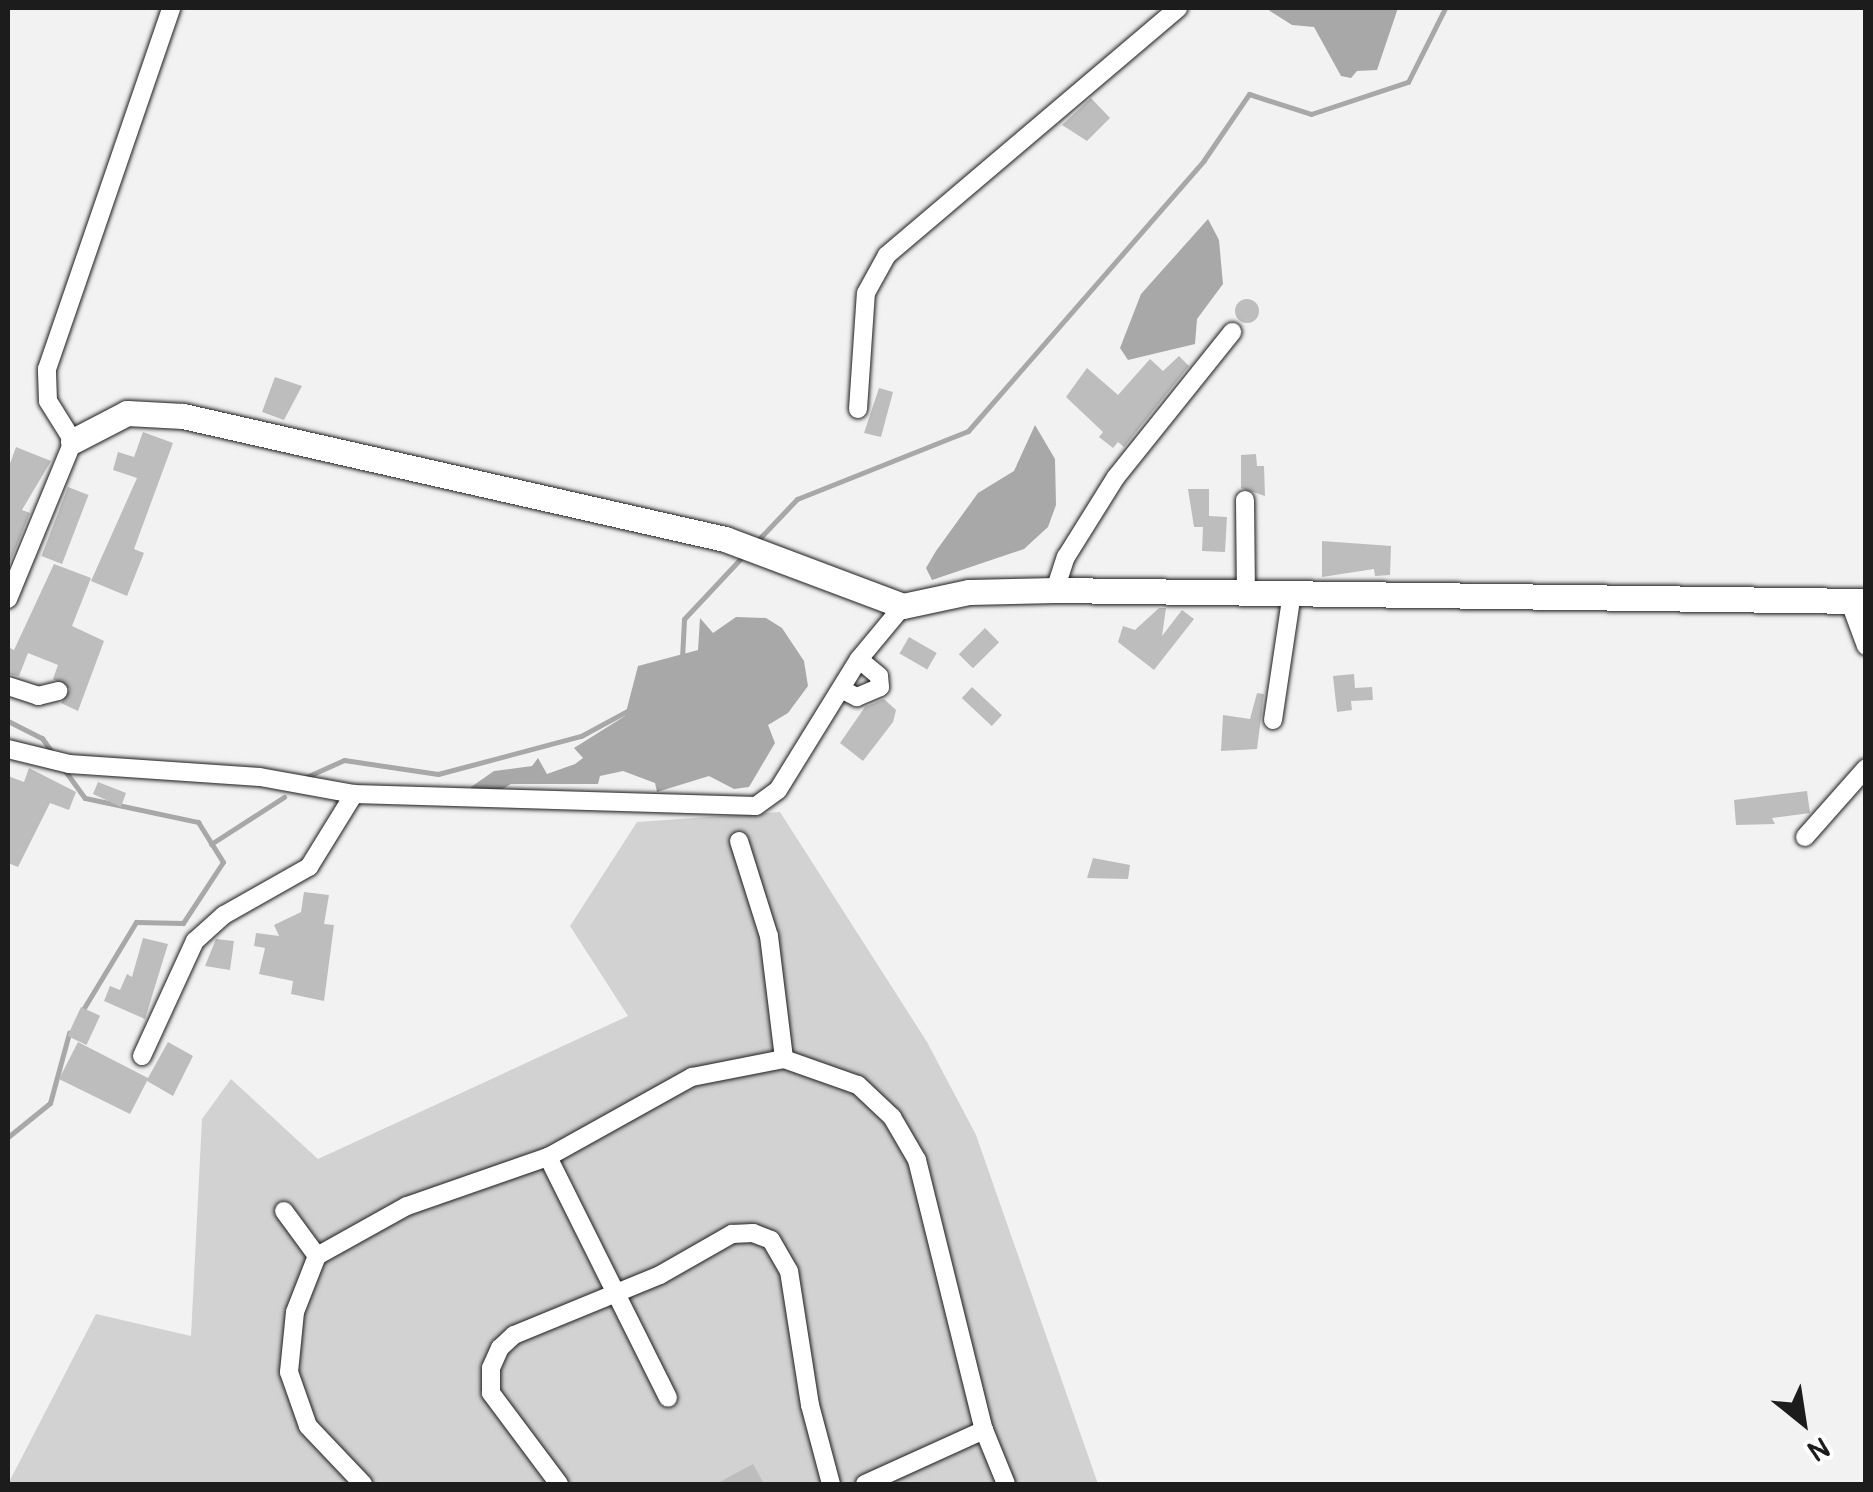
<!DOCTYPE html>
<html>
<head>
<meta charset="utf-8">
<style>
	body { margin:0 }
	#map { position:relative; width:1873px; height:1492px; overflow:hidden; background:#f2f2f2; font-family:Pangolin,sans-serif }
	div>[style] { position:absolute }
	.green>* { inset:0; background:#d2d2d2 }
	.water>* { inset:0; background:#a8a8a8 }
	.stream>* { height:5px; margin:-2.5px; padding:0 2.5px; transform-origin:2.5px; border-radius:2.5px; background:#a8a8a8 }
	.building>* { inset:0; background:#bdbdbd; transform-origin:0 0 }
	.round { border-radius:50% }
	.roads { filter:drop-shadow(0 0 2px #1c1c1c) drop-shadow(0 0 2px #1c1c1c) }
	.street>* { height:18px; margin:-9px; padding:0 9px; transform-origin:9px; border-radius:9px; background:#fff }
	.secondary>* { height:25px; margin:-12.5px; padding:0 12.5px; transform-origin:12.5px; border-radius:12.5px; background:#fff }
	span { translate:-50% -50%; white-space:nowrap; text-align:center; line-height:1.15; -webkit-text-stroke:10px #fff; paint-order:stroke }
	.frame { position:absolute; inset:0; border:10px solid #1c1c1c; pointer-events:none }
	.north { position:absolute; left:1753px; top:1372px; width:100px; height:100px; -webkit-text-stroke:8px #fff; paint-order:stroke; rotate:150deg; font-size:28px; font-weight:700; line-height:40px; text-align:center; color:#1c1c1c }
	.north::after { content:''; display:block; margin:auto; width:35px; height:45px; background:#1c1c1c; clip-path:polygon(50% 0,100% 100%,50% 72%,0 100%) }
</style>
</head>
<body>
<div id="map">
	<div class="green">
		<div style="clip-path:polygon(780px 812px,927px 1042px,976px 1135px,1098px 1484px,8px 1484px,96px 1314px,191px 1336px,202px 1119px,231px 1079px,318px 1159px,628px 1016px,570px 926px,637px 822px)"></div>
	</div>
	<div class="water">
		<div style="clip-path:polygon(1398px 8px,1377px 70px,1357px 71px,1351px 78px,1341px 76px,1314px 27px,1292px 25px,1267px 9px)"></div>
		<div style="clip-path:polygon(1208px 219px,1219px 240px,1223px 284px,1197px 319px,1195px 344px,1128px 360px,1120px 348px,1141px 294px)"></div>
		<div style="clip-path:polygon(1035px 425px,1055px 459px,1056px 505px,1048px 527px,1024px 549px,932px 580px,926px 568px,936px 551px,978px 493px,1014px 471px)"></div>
		<div style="clip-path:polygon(736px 617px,766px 618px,782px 628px,804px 661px,808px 686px,788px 713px,768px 725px,775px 743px,749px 787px,734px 789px,709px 776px,657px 792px,655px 783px,623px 771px,600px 776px,598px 784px,511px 784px,496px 793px,471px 794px,471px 787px,494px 771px,532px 766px,538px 758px,547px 774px,575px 764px,583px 758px,574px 748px,625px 716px,638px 666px,698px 650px,700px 618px,713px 633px)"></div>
	</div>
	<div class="stream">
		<div style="left:757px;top:541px;width:58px;rotate:-46.4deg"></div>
		<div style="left:797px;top:499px;width:184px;rotate:-21.7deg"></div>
		<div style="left:968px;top:431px;width:359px;rotate:-48.9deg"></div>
		<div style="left:1204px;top:160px;width:80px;rotate:-55.7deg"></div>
		<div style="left:1249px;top:94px;width:65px;rotate:17.9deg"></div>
		<div style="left:1311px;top:114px;width:102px;rotate:-18.3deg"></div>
		<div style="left:1408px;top:82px;width:83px;rotate:-63.4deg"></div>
		<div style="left:682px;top:658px;width:39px;rotate:-87deg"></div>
		<div style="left:684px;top:619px;width:85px;rotate:-46.9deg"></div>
		<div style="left:8px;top:721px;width:38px;rotate:27deg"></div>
		<div style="left:42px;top:738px;width:21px;rotate:55deg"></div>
		<div style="left:63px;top:768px;width:37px;rotate:54deg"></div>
		<div style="left:85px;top:798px;width:116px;rotate:12deg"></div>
		<div style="left:198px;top:822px;width:47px;rotate:58deg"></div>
		<div style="left:223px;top:862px;width:73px;rotate:123.3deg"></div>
		<div style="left:183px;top:923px;width:47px;rotate:-178.8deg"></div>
		<div style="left:136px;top:922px;width:104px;rotate:121.2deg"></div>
		<div style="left:304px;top:778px;width:44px;rotate:-24.2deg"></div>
		<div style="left:344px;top:760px;width:95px;rotate:8.5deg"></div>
		<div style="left:438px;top:774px;width:148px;rotate:-14.9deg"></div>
		<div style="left:581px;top:736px;width:57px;rotate:-28.4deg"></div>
		<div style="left:211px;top:844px;width:87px;rotate:-32.8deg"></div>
		<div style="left:8px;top:1137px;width:54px;rotate:-39deg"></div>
		<div style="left:50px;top:1103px;width:73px;rotate:-74.8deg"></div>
	</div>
	<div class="building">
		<div style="clip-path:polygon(1091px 98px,1110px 118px,1087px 141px,1062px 125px)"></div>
		<div class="round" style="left:1235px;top:299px;width:24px;height:24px"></div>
		<div style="clip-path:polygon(1179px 356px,1189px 366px,1124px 447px,1118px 442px,1113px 448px,1099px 437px,1103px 432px,1066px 397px,1087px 368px,1118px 395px,1150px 359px,1163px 371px)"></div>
		<div style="clip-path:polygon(275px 377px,302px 386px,284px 420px,262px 412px)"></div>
		<div style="clip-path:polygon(879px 388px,893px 392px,881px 437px,864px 433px)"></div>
		<div style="clip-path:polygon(143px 432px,173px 443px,134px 549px,144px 553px,127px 596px,91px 581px,137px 478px,113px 470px,118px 452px,134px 457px)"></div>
		<div style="clip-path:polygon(16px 447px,51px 461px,22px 510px,30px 513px,8px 567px,8px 469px)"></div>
		<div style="clip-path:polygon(1256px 454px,1257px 466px,1264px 466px,1265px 496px,1241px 488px,1241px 455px)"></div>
		<div style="left:68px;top:487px;width:22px;height:74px;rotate:21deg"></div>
		<div style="clip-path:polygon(1188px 489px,1209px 489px,1209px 516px,1227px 517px,1225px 552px,1202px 551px,1203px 527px,1194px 527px)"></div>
		<div style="clip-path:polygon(1322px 541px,1391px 546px,1390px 575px,1375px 576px,1374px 569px,1322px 577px)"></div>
		<div style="clip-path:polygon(54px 564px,91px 578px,72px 626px,104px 641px,78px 711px,61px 703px,70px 689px,53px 679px,58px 665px,28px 653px,19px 676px,8px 674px,8px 647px,14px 650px)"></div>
		<div style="clip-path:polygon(1159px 608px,1166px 608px,1162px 636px,1182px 610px,1194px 619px,1154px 670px,1118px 642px,1123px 626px,1135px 630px)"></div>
		<div style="left:985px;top:628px;width:20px;height:37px;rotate:45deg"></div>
		<div style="left:909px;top:637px;width:32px;height:19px;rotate:30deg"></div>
		<div style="clip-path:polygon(1354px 674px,1355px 688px,1372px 687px,1373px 700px,1351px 701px,1352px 710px,1337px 712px,1333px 676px)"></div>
		<div style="left:972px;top:687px;width:41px;height:15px;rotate:43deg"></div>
		<div style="clip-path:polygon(1257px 693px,1264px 694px,1257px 749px,1221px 751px,1223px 715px,1250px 719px)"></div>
		<div style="clip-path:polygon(884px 699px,896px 710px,893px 722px,863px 761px,840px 743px,865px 707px)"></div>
		<div style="clip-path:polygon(29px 768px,76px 792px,69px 810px,50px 803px,18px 867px,8px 863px,8px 776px,24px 782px)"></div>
		<div style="clip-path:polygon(98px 782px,126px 793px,121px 807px,93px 794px)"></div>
		<div style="clip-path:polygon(1807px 791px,1810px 813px,1772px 818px,1775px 824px,1736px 825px,1734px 800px)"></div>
		<div style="clip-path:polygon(1093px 858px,1130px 865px,1128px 879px,1087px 878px)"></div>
		<div style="clip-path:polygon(304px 892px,329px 895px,324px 924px,334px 925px,324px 1001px,291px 994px,293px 981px,259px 974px,265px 948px,254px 946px,256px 933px,279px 936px,274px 925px,301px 912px)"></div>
		<div style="clip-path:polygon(143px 938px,168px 944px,145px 1019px,104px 1001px,110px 986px,120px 990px,127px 974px,132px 977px)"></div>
		<div style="clip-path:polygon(216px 939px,234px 941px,230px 970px,205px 966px)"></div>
		<div style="left:81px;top:1007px;width:21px;height:32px;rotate:25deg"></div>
		<div style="clip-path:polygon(78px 1042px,148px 1078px,168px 1042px,193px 1056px,173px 1096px,147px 1081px,130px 1114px,59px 1079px)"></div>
		<div style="clip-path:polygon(753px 1464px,764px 1484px,716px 1484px)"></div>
	</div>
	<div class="roads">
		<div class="street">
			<div style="left:858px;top:409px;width:116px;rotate:-86.1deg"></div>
			<div style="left:866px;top:293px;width:43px;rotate:-61.1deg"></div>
			<div style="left:887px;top:255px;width:382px;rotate:-40.3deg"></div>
			<div style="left:1245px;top:500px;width:92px;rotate:89.4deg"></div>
			<div style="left:1055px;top:590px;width:35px;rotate:-72deg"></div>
			<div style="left:1066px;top:557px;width:94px;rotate:-58deg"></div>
			<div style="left:1116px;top:477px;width:186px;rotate:-51.3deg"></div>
			<div style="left:8px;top:599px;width:171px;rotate:-67.6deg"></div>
			<div style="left:73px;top:441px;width:47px;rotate:-122deg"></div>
			<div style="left:48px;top:401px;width:32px;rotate:-92deg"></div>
			<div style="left:47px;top:369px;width:382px;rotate:-71deg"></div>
			<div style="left:1849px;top:600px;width:49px;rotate:69.7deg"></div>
			<div style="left:8px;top:686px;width:32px;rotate:18deg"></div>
			<div style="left:38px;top:696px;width:21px;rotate:-14deg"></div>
			<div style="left:841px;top:689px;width:18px;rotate:27deg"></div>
			<div style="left:857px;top:697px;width:25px;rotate:-23deg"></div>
			<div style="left:880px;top:687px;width:11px;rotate:-95deg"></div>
			<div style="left:879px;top:676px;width:26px;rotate:-140deg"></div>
			<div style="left:1273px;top:720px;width:128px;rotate:-81.5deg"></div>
			<div style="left:8px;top:749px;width:63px;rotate:13.8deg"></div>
			<div style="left:69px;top:764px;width:191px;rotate:3.9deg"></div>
			<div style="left:260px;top:777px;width:96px;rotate:10.3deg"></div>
			<div style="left:354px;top:794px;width:402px;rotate:1.7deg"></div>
			<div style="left:756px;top:806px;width:27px;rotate:-36deg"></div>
			<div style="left:778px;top:790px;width:154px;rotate:-58.3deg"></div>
			<div style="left:859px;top:659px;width:69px;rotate:-50.3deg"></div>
			<div style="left:1805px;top:837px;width:92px;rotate:-48.5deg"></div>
			<div style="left:739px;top:841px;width:100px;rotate:72.5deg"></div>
			<div style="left:769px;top:936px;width:124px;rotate:83deg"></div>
			<div style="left:142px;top:1056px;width:127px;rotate:-65.3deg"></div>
			<div style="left:195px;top:941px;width:39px;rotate:-42deg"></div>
			<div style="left:224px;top:915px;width:98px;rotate:-29.5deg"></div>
			<div style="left:309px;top:867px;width:86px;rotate:-58.3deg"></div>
			<div style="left:548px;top:1157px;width:269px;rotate:63.5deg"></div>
			<div style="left:284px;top:1211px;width:56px;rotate:53.7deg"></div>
			<div style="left:363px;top:1484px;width:80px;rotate:-133.5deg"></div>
			<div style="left:308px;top:1426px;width:57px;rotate:-109.4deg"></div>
			<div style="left:289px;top:1372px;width:60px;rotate:-84.3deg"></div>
			<div style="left:295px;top:1312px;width:60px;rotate:-68.6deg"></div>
			<div style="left:317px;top:1256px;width:103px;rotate:-29.1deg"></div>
			<div style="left:407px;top:1206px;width:149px;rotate:-19.2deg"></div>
			<div style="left:548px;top:1157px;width:165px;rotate:-29.1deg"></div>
			<div style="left:692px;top:1077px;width:94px;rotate:-11.1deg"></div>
			<div style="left:784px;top:1059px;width:78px;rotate:19.4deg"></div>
			<div style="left:858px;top:1085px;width:47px;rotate:43.3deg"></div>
			<div style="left:892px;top:1117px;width:50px;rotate:59.8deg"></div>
			<div style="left:917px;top:1160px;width:278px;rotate:76.1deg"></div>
			<div style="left:984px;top:1430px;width:58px;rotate:67.8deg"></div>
			<div style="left:559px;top:1484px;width:114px;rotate:-126.8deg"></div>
			<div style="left:491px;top:1393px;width:25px;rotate:-90deg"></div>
			<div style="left:491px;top:1368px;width:22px;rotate:-66deg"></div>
			<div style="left:500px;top:1348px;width:19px;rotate:-43deg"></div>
			<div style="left:514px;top:1335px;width:158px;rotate:-22.3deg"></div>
			<div style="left:660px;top:1275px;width:83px;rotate:-29.7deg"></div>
			<div style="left:732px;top:1234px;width:21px;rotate:-3deg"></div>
			<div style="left:753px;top:1233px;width:19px;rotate:21deg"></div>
			<div style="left:771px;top:1240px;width:36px;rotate:60deg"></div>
			<div style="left:789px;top:1271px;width:136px;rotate:81.1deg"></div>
			<div style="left:810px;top:1405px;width:82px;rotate:75.1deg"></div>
			<div style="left:865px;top:1484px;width:131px;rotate:-24.4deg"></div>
		</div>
		<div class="secondary">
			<div style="left:73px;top:441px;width:61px;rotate:-27.4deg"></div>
			<div style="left:127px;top:413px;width:56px;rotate:3.1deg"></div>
			<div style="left:183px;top:416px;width:556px;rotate:12.79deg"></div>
			<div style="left:725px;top:539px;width:190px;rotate:20.6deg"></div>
			<div style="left:903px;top:606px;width:67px;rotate:-12deg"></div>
			<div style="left:969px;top:592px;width:86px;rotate:-1.3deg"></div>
			<div style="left:1055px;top:590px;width:811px;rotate:0.78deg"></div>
		</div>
	</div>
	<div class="frame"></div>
	<div class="north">N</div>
</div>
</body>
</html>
